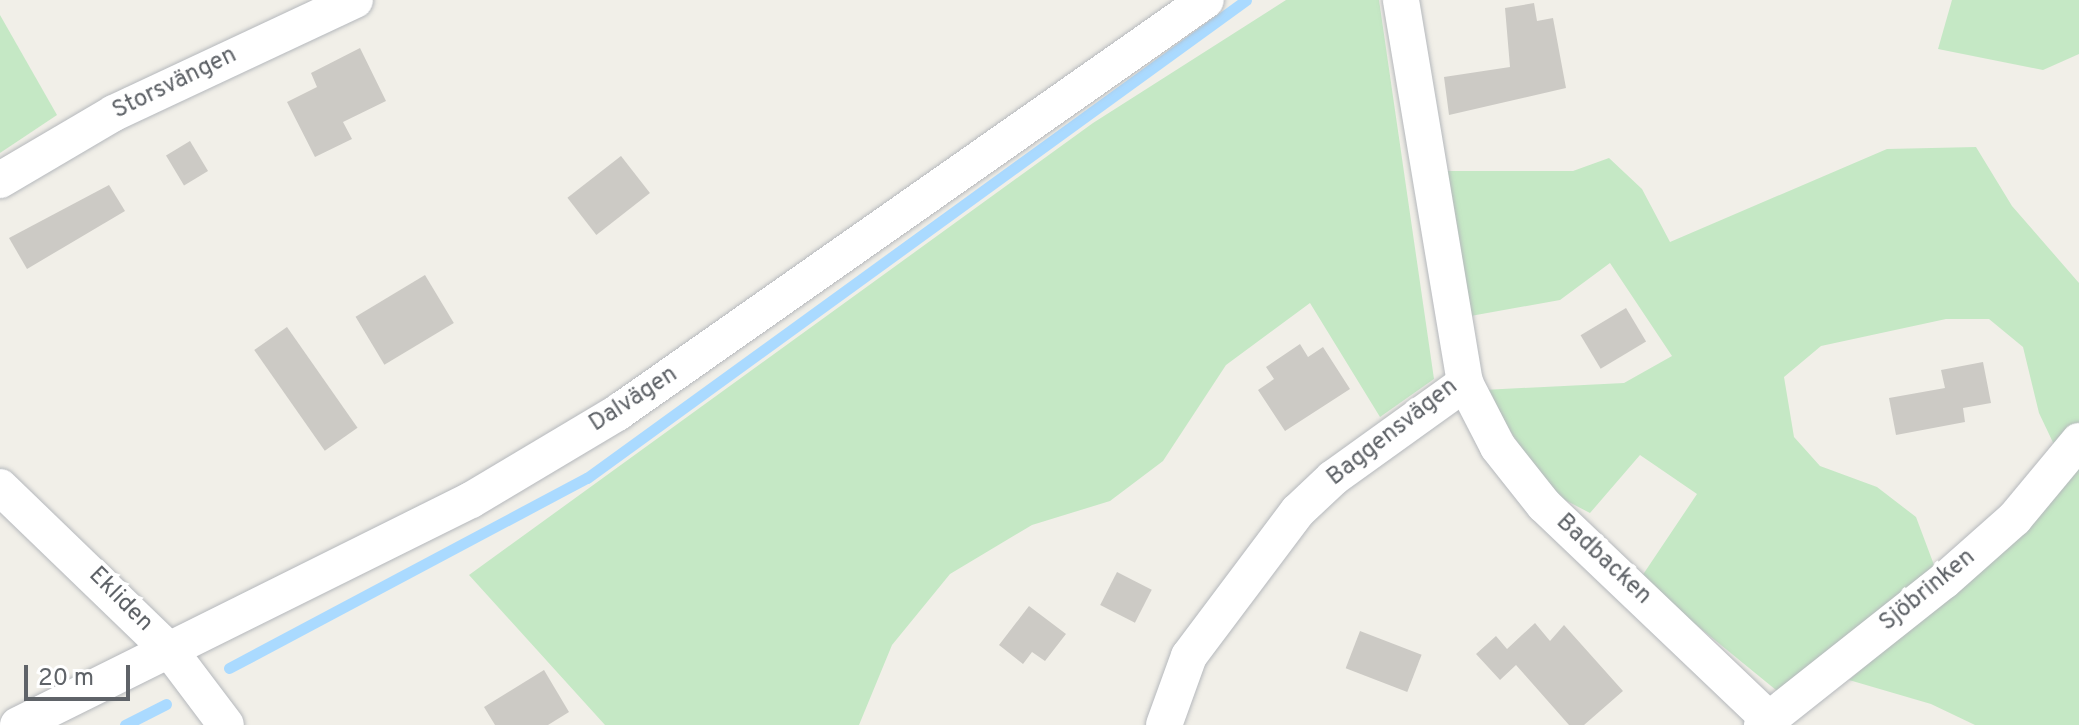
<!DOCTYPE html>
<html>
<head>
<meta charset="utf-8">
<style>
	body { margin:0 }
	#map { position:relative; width:2079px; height:725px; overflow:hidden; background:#f1efe8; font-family:Overpass,sans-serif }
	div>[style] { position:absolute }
	.green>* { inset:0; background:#c5e8c5 }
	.stream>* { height:11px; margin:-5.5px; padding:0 5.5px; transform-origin:5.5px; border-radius:5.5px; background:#aadaff }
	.building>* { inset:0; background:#cccac5; transform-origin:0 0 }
	.roads { filter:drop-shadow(0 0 2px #b5b8bc) drop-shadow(0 0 2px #b5b8bc) }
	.minor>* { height:36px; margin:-18px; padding:0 18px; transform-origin:18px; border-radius:18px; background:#fff }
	span { translate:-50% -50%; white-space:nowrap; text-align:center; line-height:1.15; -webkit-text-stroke:8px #fff; paint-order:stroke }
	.street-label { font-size:24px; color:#5f6368 }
	.scale { position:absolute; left:24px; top:665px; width:106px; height:36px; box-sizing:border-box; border:4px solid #5f6368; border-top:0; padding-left:10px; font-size:24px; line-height:28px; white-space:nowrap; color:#5f6368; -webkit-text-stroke:6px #fff; paint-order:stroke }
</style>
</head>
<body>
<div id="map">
	<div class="green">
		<div style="clip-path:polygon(1286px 0,1379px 0,1434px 379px,1380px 417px,1310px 303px,1226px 365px,1163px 461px,1110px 501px,1032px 525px,950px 574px,892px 645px,859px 725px,605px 725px,469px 575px,1093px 123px)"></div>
		<div style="clip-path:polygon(1952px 0,2079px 0,2079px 54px,2043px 70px,1938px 49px)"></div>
		<div style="clip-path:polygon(0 15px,57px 115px,0 153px)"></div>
		<div style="clip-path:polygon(1976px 147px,2012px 206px,2079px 283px,2079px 725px,1975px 725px,1931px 704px,1849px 680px,1893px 642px,2058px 453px,2039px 413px,2023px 347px,1989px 319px,1946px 319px,1821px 346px,1784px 377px,1794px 437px,1820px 466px,1877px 487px,1916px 517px,1937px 573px,1782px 695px,1640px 579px,1697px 494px,1640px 455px,1590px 513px,1565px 500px,1538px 473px,1483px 390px,1624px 383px,1672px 356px,1610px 263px,1560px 300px,1465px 317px,1441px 171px,1573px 171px,1609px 158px,1642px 189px,1670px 242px,1887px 149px)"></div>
	</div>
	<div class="stream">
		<div style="left:229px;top:668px;width:405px;rotate:-28deg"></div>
		<div style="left:587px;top:478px;width:814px;rotate:-35.95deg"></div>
		<div style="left:125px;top:725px;width:46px;rotate:-27.1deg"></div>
	</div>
	<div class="building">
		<div style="clip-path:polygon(1534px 3px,1537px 21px,1553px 18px,1566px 88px,1449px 115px,1444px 77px,1510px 67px,1505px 8px)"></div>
		<div style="clip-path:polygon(360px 48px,386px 101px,343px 122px,352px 139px,315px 157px,287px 102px,317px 87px,311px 73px)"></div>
		<div style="left:190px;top:141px;width:35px;height:28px;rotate:59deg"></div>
		<div style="left:621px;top:156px;width:47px;height:68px;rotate:52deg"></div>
		<div style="clip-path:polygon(109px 185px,125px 211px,27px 269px,9px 238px)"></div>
		<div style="left:425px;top:275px;width:56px;height:81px;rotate:59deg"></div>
		<div style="left:1626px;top:308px;width:39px;height:53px;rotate:59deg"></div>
		<div style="left:287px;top:327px;width:123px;height:40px;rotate:55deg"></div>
		<div style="clip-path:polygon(1300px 344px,1308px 357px,1323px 347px,1350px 389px,1285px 431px,1258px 390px,1274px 379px,1266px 367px)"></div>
		<div style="clip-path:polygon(1983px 362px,1991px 403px,1963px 408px,1965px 422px,1896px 435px,1889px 398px,1945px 388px,1941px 370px)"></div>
		<div style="left:1117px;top:572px;width:39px;height:37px;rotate:27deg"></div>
		<div style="clip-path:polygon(1029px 606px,1066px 634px,1045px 661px,1032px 652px,1023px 664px,999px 645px)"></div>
		<div style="clip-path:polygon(1535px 623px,1550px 641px,1564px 625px,1623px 691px,1584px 725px,1569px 725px,1516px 665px,1500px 680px,1476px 654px,1496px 636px,1507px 649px)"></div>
		<div style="left:1360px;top:631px;width:66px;height:40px;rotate:21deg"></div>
		<div style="clip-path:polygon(544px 670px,569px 712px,548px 725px,495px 725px,484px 707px)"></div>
	</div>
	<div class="roads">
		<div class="minor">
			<div style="left:0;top:180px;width:132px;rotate:-30.4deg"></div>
			<div style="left:114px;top:113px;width:266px;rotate:-25.1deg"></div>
			<div style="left:1465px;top:383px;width:72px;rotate:62.7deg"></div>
			<div style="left:1498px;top:447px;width:74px;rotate:51.6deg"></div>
			<div style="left:1544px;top:505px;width:308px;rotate:43.6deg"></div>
			<div style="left:0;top:487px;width:238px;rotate:44deg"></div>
			<div style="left:171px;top:652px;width:91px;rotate:53deg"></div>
			<div style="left:18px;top:725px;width:506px;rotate:-26.41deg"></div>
			<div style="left:471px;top:500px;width:170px;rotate:-30.8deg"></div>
			<div style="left:617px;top:413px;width:719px;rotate:-35.04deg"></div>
			<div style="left:1164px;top:725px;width:73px;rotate:-70.1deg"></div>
			<div style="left:1189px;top:656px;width:181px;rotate:-53.1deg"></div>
			<div style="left:1298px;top:511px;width:48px;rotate:-43.3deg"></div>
			<div style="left:1333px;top:478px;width:163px;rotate:-35.7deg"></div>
			<div style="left:1465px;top:383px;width:388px;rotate:-99.5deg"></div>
			<div style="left:1762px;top:725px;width:232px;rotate:-38.4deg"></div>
			<div style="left:1944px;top:581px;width:95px;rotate:-41.6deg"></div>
			<div style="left:2015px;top:518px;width:100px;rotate:-50.3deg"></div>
		</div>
	</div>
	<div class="street-label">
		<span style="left:175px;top:84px;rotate:-26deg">Storsvängen</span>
		<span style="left:634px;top:400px;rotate:-33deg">Dalvägen</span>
		<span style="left:1393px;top:433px;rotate:-38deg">Baggensvägen</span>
		<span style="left:1603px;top:560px;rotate:43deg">Badbacken</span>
		<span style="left:1928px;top:591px;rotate:-39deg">Sjöbrinken</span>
		<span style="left:120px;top:600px;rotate:45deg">Ekliden</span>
	</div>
	<div class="scale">20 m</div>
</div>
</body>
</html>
